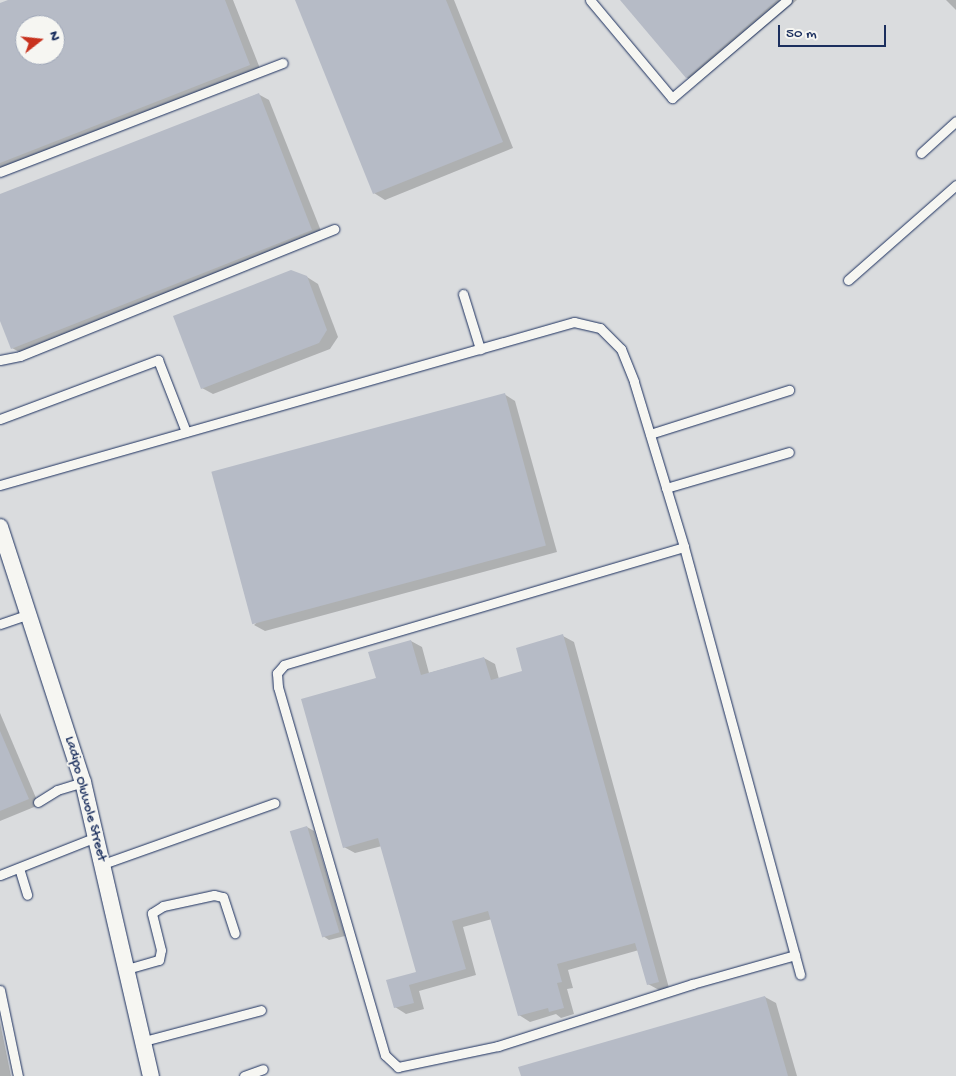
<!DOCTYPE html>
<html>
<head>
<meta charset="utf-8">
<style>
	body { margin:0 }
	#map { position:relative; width:956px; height:1076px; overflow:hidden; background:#e9eae9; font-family:"Gochi Hand",sans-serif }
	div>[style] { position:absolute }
	.built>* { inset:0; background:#dadcde }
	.shadow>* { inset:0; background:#0003 }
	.building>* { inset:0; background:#b6bbc6; transform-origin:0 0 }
	.roads { filter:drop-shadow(0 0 1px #1b2f5e) drop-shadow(0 0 1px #1b2f5e) }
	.service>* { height:9px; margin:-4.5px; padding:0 4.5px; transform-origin:4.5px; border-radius:4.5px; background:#f6f6f2 }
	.minor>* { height:16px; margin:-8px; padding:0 8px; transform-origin:8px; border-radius:8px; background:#f6f6f2 }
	span { translate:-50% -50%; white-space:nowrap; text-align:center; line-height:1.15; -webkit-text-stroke:4px #f6f6f2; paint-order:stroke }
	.street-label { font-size:14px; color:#1b2f5e }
	.north { position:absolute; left:15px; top:15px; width:50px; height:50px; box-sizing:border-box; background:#f6f6f2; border:1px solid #9ea6b7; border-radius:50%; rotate:74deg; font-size:14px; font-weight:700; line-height:20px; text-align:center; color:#1b2f5e }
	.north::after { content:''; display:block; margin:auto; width:18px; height:22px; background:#c8321e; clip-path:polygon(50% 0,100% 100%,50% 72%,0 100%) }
	.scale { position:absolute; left:778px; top:25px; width:108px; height:22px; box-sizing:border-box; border:2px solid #1b2f5e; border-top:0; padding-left:6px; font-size:15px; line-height:18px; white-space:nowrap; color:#1b2f5e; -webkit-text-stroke:4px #f6f6f2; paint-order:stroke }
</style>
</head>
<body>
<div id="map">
	<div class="built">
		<div style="clip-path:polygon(evenodd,0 0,956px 0,956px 1076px,0 1076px,0 0,25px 25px,55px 25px,55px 55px,25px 55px,25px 25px)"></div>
	</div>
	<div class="shadow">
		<div style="clip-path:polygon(evenodd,11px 0,233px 0,261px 71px,0 173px,0 4px,11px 0,25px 25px,55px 25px,55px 55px,25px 55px,25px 25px)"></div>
		<div style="clip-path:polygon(296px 0,454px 0,513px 148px,385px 200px,374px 193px)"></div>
		<div style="clip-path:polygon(621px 0,797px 0,697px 84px,686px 77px)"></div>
		<div style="clip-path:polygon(946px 0,956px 0,956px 10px)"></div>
		<div style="clip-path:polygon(258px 94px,269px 100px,323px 236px,23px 354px,12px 348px,0 317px,0 196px)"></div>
		<div style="clip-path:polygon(307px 277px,318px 284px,338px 337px,330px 349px,213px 394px,202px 388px)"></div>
		<div style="clip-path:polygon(504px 394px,515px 401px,557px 552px,265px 631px,254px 625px)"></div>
		<div style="clip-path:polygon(563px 636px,574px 642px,669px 988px,659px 990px,648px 984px,639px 950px,568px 970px,573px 988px,567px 989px,574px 1014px,561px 1018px,556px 1014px,530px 1022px,519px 1015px,492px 919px,463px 927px,476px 975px,419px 991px,424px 1009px,406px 1014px,395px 1007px,387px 981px,417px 973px,382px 846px,355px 853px,344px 847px,377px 679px,411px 641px,422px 647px,429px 673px,484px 658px,495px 664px,499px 679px,524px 672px)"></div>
		<div style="clip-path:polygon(0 713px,39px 805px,0 821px)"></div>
		<div style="clip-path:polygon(307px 827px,314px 831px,345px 936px,329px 940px,323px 936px)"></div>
		<div style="clip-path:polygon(765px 997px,776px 1003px,797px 1076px,522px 1076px)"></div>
		<div style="clip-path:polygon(0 1022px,11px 1076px,0 1076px)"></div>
	</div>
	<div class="building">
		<div style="clip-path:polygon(evenodd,8px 0,225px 0,250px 65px,0 163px,0 3px,8px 0,25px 25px,55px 25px,55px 55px,25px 55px,25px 25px)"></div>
		<div style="clip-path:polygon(295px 0,446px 0,503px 142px,373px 194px)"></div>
		<div style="clip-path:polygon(620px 0,777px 0,686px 78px)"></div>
		<div style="clip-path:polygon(259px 93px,312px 230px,11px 349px,0 321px,0 194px)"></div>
		<div style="clip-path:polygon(291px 270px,307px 276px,327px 330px,319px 343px,201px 389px,173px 316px)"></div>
		<div style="left:505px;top:393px;width:158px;height:304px;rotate:75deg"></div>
		<div style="clip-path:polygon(563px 634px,659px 982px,647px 985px,635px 943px,557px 964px,562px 982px,557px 983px,564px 1008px,549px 1012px,548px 1008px,518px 1016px,488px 911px,452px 921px,466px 969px,409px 985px,414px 1003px,394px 1008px,386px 980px,416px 972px,378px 838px,343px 848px,301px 699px,376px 678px,368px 652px,411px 640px,421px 675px,484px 657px,491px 680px,522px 671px,516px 648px)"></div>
		<div style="clip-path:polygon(0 731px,29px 799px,0 811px)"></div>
		<div style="left:307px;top:826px;width:111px;height:18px;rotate:73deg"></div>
		<div style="clip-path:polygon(765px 996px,788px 1076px,521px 1076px,518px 1067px)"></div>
	</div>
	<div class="roads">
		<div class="service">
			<div style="left:590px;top:0;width:128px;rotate:50.1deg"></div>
			<div style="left:672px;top:98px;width:151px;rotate:-40.4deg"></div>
			<div style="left:921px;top:153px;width:47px;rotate:-42.4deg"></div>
			<div style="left:0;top:172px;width:303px;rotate:-21.1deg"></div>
			<div style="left:848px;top:280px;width:144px;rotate:-41.3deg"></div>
			<div style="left:463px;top:294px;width:58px;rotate:72.8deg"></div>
			<div style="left:0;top:360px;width:20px;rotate:-11deg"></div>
			<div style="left:20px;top:356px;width:339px;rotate:-22deg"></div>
			<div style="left:0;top:419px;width:169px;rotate:-20.5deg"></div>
			<div style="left:158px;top:360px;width:77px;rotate:68.7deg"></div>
			<div style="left:650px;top:434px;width:146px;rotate:-17.6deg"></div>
			<div style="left:0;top:485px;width:597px;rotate:-15.85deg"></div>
			<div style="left:574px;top:322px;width:27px;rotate:13deg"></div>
			<div style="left:600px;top:328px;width:30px;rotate:45deg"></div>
			<div style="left:621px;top:349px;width:35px;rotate:68deg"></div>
			<div style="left:634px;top:382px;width:172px;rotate:73.1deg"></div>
			<div style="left:684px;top:547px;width:443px;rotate:74.8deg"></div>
			<div style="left:666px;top:488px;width:128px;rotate:-16.3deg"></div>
			<div style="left:684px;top:547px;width:417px;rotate:163.6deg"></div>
			<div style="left:284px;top:665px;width:11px;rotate:131deg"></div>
			<div style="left:277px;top:673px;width:14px;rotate:86deg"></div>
			<div style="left:278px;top:687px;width:383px;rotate:73.8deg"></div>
			<div style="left:385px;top:1055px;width:18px;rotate:43deg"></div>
			<div style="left:398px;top:1067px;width:102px;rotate:-11.9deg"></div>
			<div style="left:498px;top:1046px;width:204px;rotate:-17.7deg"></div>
			<div style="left:692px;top:984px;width:107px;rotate:-15.7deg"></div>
			<div style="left:0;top:624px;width:31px;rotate:-19deg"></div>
			<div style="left:38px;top:802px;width:22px;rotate:-32deg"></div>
			<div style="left:57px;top:790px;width:27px;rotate:-17deg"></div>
			<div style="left:103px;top:864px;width:182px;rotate:-19.6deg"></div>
			<div style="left:19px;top:868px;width:28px;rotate:73deg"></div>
			<div style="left:0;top:875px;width:103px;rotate:-21.6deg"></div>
			<div style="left:127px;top:969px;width:33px;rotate:-16deg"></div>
			<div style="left:159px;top:960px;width:10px;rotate:-79deg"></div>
			<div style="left:161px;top:950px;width:38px;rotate:-104deg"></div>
			<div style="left:152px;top:913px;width:13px;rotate:-32deg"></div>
			<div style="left:163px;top:906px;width:52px;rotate:-12.2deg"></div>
			<div style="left:214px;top:895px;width:9px;rotate:13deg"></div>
			<div style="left:223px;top:897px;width:38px;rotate:72deg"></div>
			<div style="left:0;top:990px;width:88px;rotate:78.2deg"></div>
			<div style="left:144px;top:1041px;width:121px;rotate:-14.8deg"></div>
			<div style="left:244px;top:1076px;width:20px;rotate:-20deg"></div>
		</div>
		<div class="minor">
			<div style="left:0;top:527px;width:268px;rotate:72deg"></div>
			<div style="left:83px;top:782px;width:302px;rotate:77deg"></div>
		</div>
	</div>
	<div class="street-label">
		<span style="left:85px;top:799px;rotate:75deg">Ladipo Oluwole Street</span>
	</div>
	<div class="north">N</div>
	<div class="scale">50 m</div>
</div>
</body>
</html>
